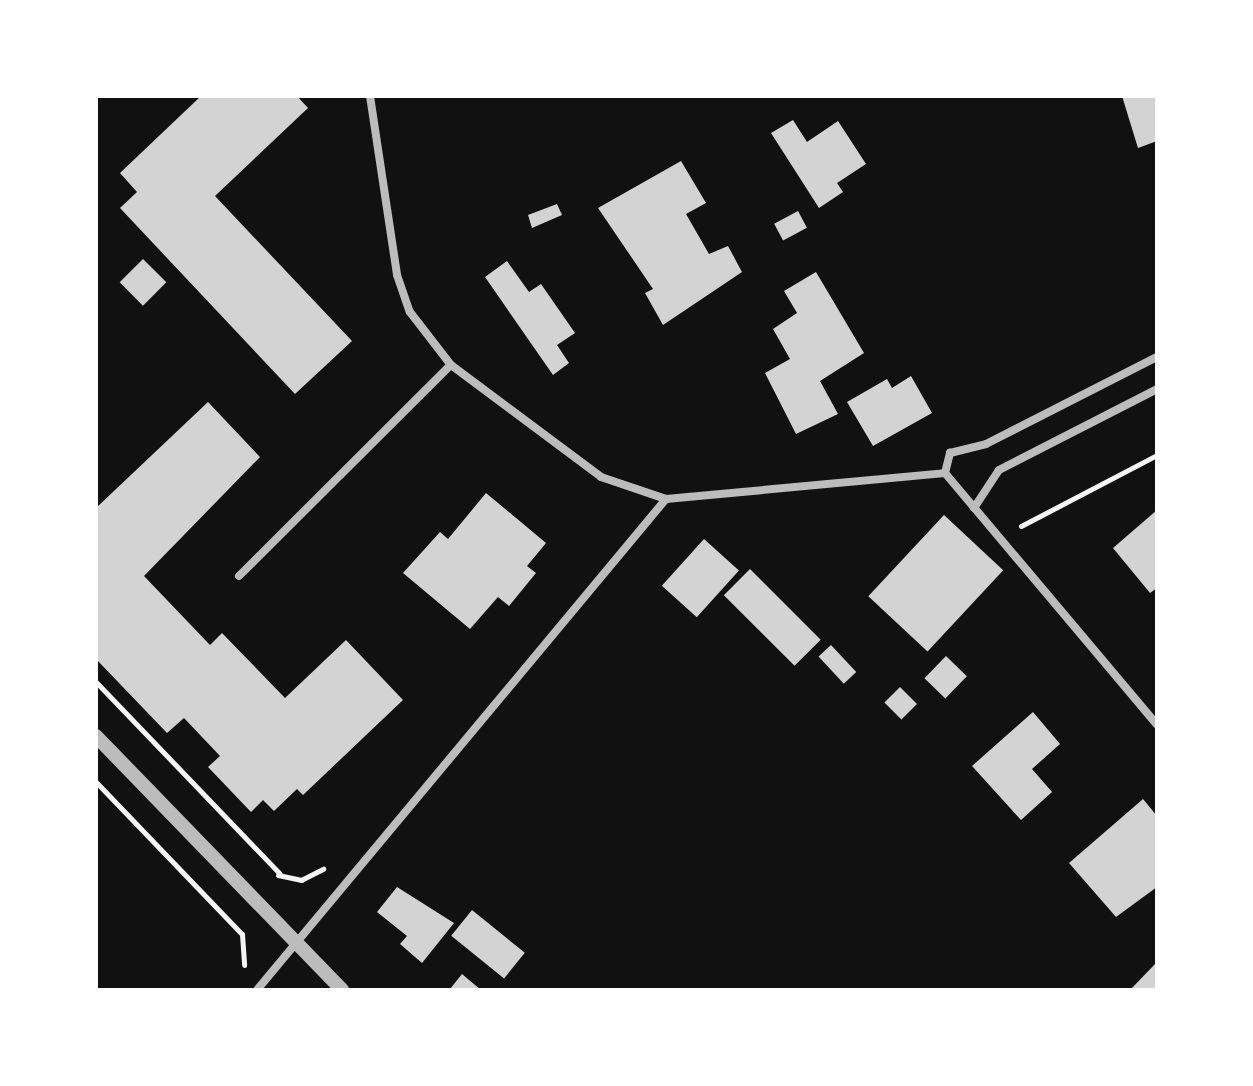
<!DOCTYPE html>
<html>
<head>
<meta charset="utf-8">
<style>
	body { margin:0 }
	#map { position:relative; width:1253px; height:1086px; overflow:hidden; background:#111; font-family:"Titillium Web",sans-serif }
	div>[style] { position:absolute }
	.building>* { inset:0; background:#d3d3d3; transform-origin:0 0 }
	.path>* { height:5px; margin:-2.5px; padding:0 2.5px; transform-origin:2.5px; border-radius:2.5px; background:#f5f5f5 }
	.minor>* { height:8px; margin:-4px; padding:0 4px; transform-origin:4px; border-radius:4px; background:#bcbcbc }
	.tertiary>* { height:14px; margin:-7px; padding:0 7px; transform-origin:7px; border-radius:7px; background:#bcbcbc }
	span { translate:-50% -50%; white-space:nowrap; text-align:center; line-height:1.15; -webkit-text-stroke:8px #fff; paint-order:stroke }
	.frame { position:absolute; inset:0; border:98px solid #fff; pointer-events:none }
</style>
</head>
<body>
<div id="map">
	<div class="building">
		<div style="clip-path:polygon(201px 96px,297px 96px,308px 108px,215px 196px,352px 341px,295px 394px,120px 208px,137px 192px,120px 173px)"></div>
		<div style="clip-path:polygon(1122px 96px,1157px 96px,1157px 141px,1138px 148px)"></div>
		<div style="clip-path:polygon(793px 120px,807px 142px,838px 121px,866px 164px,837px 183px,843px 192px,819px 208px,771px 133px)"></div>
		<div style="clip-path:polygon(681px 161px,706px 203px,686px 214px,709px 254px,728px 246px,742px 272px,663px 325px,645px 293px,653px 289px,598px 208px)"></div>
		<div style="clip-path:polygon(557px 204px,562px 215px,532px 228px,528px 215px)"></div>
		<div style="left:798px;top:211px;width:19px;height:27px;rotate:62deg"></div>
		<div style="left:143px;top:259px;width:33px;height:33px;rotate:45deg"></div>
		<div style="clip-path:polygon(507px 261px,529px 292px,541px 284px,575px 333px,557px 345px,569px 363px,553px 375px,485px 277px)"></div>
		<div style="clip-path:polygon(816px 272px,864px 353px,820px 381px,838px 414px,796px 434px,765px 373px,790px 359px,773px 329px,797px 313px,784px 291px)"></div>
		<div style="clip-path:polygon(911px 376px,932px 413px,873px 446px,847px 402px,887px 379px,892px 388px)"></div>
		<div style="clip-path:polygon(208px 402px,260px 457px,144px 576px,210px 645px,222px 633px,285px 698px,346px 640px,403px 700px,303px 795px,297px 789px,274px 811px,263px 800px,251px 812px,208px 767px,220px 756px,184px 718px,167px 733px,96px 659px,96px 508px)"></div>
		<div style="clip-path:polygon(486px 493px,546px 543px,527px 566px,536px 573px,509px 606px,498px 597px,470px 629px,403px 573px,440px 532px,448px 539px)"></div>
		<div style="clip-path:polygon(1157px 510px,1157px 588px,1150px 593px,1113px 548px)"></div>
		<div style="left:944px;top:515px;width:81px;height:111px;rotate:43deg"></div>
		<div style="left:704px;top:539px;width:47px;height:63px;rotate:42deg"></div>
		<div style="left:750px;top:569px;width:100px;height:37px;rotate:45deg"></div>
		<div style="left:831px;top:645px;width:37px;height:17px;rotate:47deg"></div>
		<div style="left:946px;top:656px;width:29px;height:31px;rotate:44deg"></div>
		<div style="left:900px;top:687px;width:24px;height:22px;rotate:45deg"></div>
		<div style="clip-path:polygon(1033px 712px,1060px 744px,1032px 769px,1052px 792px,1021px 820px,972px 766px)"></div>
		<div style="clip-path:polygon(1143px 799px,1157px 816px,1157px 887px,1116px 917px,1069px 863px)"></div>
		<div style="clip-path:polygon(397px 887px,454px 923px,422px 963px,400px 944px,407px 936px,377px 912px)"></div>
		<div style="left:472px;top:910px;width:68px;height:33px;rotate:39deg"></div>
		<div style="clip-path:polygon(1157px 962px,1157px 990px,1130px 990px)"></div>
		<div style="clip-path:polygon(462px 974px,481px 990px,450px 989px)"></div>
	</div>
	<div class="path">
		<div style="left:1021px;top:526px;width:153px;rotate:-27.6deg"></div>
		<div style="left:96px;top:682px;width:265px;rotate:46.2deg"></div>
		<div style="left:96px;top:782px;width:211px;rotate:46.2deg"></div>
		<div style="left:242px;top:934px;width:31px;rotate:86deg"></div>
		<div style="left:278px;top:875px;width:24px;rotate:12deg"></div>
		<div style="left:301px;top:880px;width:25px;rotate:-27deg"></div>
	</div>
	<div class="minor">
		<div style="left:370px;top:96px;width:181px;rotate:81.4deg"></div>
		<div style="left:397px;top:275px;width:39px;rotate:71deg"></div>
		<div style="left:410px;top:312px;width:67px;rotate:52.3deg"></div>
		<div style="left:451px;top:365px;width:187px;rotate:36.7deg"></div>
		<div style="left:601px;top:477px;width:69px;rotate:18.7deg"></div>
		<div style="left:666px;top:499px;width:280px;rotate:-5.3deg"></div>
		<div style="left:945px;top:473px;width:329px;rotate:49.9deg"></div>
		<div style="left:945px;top:473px;width:21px;rotate:-76deg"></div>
		<div style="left:950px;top:453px;width:37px;rotate:-14deg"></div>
		<div style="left:986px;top:444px;width:192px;rotate:-27deg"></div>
		<div style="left:974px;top:508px;width:45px;rotate:-56.7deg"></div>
		<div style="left:999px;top:470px;width:178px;rotate:-27.1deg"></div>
		<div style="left:239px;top:576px;width:299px;rotate:-44.9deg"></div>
		<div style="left:257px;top:990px;width:639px;rotate:-50.21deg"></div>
	</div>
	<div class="tertiary">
		<div style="left:96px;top:736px;width:354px;rotate:45.9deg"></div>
	</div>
	<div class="frame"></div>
</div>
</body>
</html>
